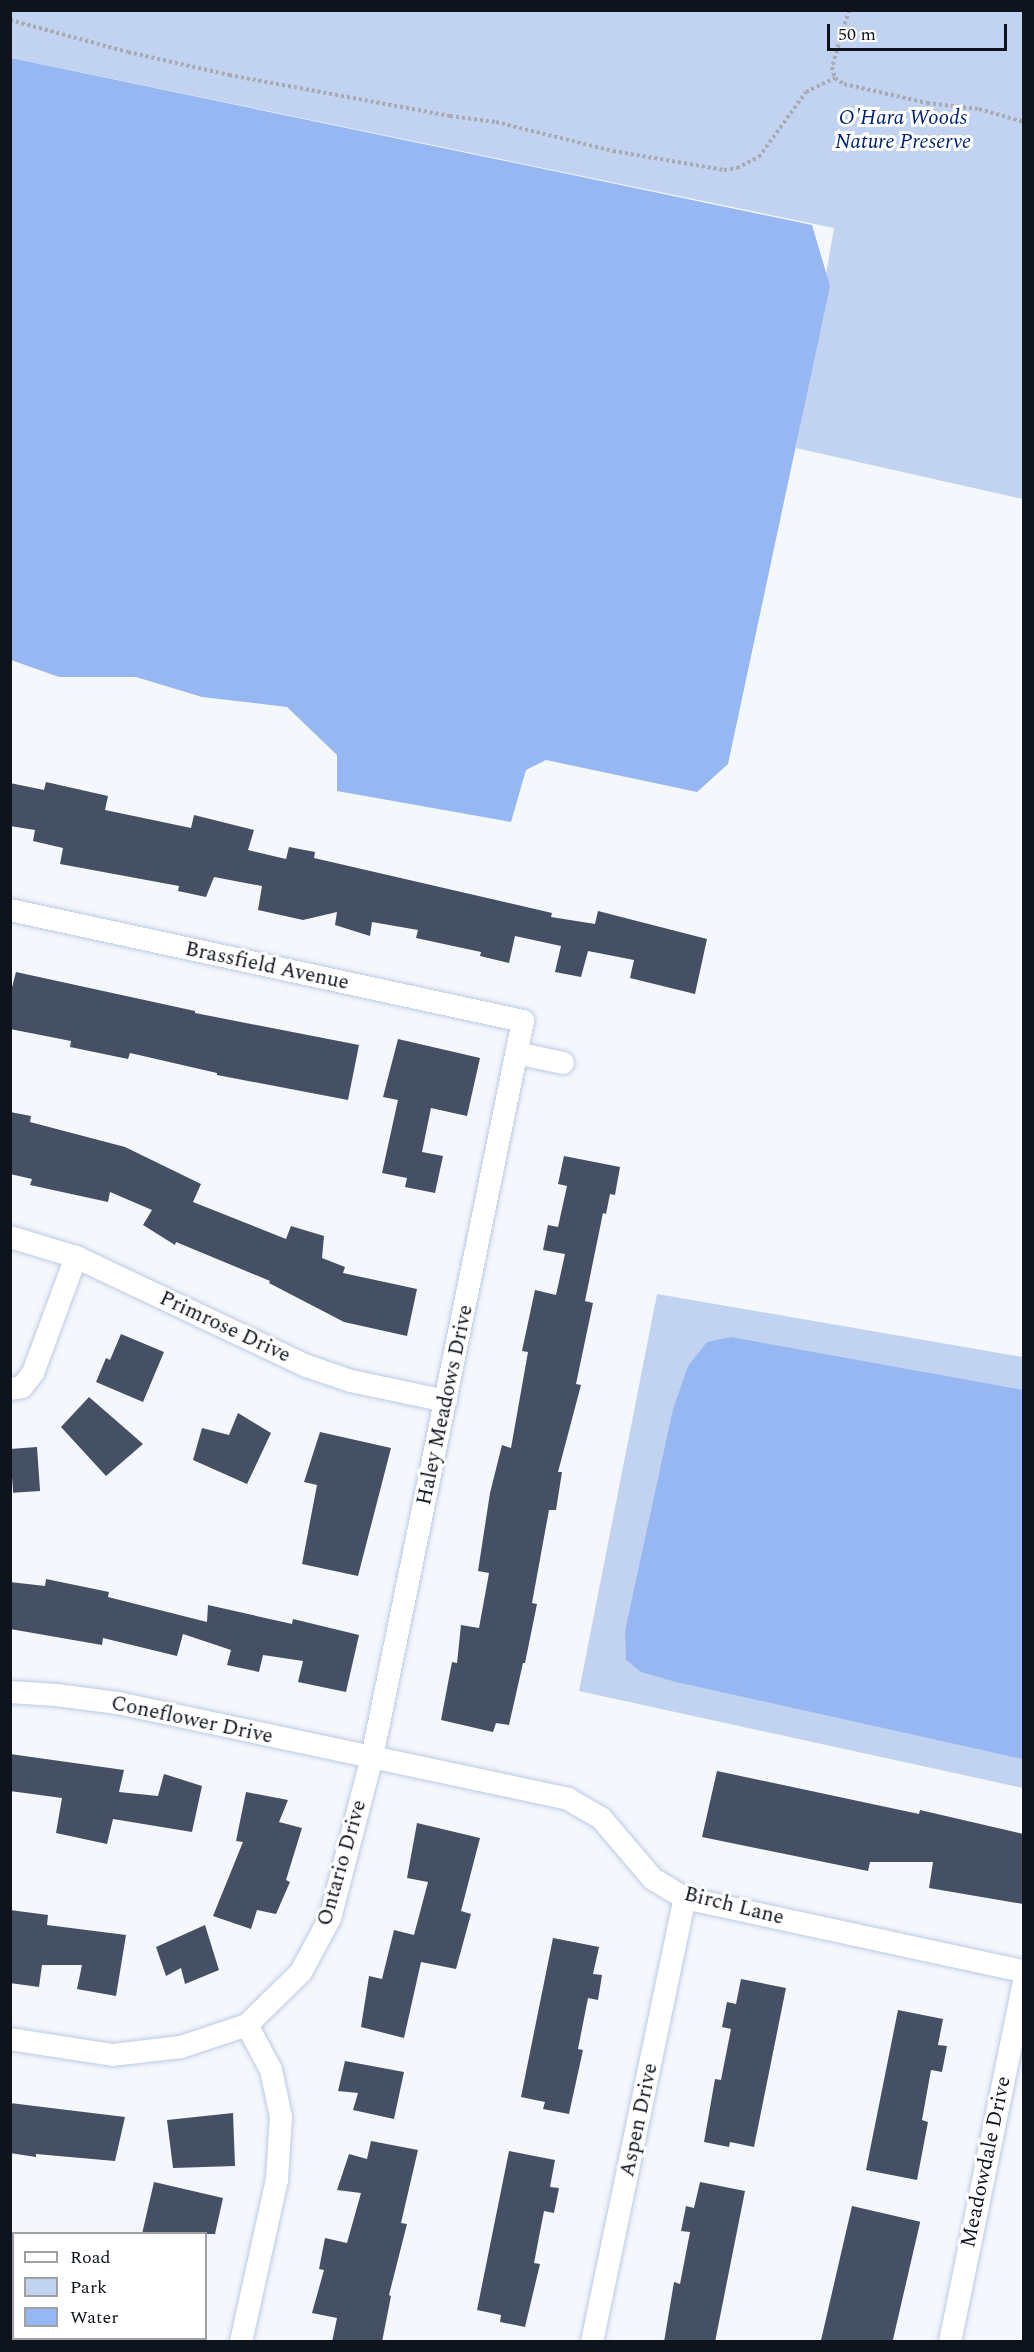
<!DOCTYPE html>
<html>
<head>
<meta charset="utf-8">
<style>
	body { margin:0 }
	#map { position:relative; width:1034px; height:2352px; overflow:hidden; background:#f4f7fc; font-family:Spectral,serif }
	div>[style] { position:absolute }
	.green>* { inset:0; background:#c2d3f2 }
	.water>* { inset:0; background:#97b7f3 }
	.building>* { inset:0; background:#455064; transform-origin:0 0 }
	.path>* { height:4px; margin-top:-2px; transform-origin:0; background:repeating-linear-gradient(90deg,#a7abb1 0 3px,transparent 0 6px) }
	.roads { filter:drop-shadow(0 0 2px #bdcae2) drop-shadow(0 0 2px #bdcae2) }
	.street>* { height:22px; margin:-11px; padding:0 11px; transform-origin:11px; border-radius:11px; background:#fff }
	span { translate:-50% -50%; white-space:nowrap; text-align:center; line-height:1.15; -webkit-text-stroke:6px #fff; paint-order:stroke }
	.park-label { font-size:21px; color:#002276; font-style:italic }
	.street-label { font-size:21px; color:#0f141c }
	.frame { position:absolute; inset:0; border:12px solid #0f141c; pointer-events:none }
	.legend { position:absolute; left:12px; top:2232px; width:195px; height:108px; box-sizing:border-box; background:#fff; border:2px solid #9fa1a4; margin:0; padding:8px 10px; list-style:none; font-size:18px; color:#0f141c }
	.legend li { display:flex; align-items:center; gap:12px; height:30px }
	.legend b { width:30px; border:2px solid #9fa1a4 }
	.scale { position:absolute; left:827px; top:24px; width:180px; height:27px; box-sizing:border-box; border:3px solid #0f141c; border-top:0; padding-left:8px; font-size:18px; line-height:21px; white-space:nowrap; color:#0f141c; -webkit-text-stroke:4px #fff; paint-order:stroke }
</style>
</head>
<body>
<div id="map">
	<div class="green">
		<div style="clip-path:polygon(11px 10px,1023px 11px,1023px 499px,796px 448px,834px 228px,11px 58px)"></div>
		<div style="clip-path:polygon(657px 1294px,1023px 1357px,1023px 1788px,579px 1691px)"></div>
	</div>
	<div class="water">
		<div style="clip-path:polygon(11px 58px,812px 225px,830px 286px,728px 764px,697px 792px,546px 760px,526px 770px,511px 822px,337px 791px,337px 755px,287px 707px,202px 697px,136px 677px,59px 677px,11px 660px)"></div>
		<div style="clip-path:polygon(731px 1337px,1023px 1390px,1023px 1759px,676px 1682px,641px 1672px,626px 1660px,625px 1631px,673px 1409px,688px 1366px,707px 1342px)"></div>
	</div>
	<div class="building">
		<div style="clip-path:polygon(46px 782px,108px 796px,105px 810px,191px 828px,194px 815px,254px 830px,248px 850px,286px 859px,289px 847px,315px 852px,314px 858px,552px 913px,551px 917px,595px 924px,598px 911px,707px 939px,695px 994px,630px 978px,634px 960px,588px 951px,581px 977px,555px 972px,561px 946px,515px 936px,509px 963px,480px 956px,481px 952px,416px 938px,418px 930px,372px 922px,370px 936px,335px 925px,337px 912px,303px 920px,258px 910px,262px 886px,214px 877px,206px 897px,178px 891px,179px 886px,60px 864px,63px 848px,33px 841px,35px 830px,10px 826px,10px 783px,44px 790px)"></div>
		<div style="clip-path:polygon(16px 972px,195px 1011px,195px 1013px,359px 1045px,348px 1100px,217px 1075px,217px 1073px,130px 1053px,128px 1059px,70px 1047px,71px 1041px,10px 1029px,10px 995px)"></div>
		<div style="clip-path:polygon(398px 1039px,480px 1058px,467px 1116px,431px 1108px,422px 1152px,443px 1156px,435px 1193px,405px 1187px,407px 1178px,382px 1173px,398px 1100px,383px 1097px)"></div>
		<div style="clip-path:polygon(10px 1112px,31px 1116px,30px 1122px,125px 1147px,201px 1184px,193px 1202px,286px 1239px,291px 1226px,324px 1236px,322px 1258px,345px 1267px,343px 1273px,417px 1289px,407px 1336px,344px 1322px,269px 1283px,270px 1281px,176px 1242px,175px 1245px,143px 1225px,152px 1210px,110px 1192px,108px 1202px,30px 1185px,32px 1179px,10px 1174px)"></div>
		<div style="clip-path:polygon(564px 1156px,620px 1167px,615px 1195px,610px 1194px,606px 1214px,603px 1213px,585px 1301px,593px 1303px,576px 1384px,581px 1385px,558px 1472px,562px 1472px,556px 1510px,549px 1510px,532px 1603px,537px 1604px,525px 1663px,523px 1663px,509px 1725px,496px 1723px,493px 1732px,441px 1720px,452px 1662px,457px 1663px,461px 1625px,479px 1628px,489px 1573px,478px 1571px,490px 1493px,502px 1445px,511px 1448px,528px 1352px,522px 1351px,535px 1290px,556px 1295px,565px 1254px,543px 1250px,548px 1225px,558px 1227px,567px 1186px,558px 1184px)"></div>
		<div style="clip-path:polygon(121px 1334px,164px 1352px,143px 1402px,96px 1382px,106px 1358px,110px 1360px)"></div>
		<div style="clip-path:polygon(89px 1397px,143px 1444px,106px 1476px,61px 1427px)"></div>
		<div style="clip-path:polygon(238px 1413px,271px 1433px,247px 1484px,193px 1460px,202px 1428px,229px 1435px)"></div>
		<div style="clip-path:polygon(320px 1432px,391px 1448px,358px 1576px,302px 1564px,317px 1485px,304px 1482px)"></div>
		<div style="left:37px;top:1447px;width:44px;height:27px;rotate:86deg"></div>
		<div style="clip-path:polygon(46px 1579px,109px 1592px,108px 1597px,207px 1622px,208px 1605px,292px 1624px,293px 1619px,359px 1635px,346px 1692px,298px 1682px,303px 1661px,263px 1655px,259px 1672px,227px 1665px,231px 1650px,183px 1634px,177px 1656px,103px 1638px,102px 1645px,10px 1629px,10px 1582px,45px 1586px)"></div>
		<div style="clip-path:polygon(10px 1754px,124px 1770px,119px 1792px,158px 1796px,164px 1774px,202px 1786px,192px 1832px,113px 1819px,107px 1844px,56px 1833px,62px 1798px,10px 1791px)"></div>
		<div style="clip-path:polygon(717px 1771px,919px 1814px,920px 1810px,1023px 1834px,1023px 1904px,929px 1888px,933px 1862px,870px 1862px,868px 1871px,702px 1837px)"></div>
		<div style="clip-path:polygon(246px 1792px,288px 1800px,279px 1822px,302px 1828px,286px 1880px,290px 1882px,276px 1914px,257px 1910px,251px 1929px,213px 1916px,243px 1842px,236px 1841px)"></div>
		<div style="clip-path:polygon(417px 1823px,480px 1838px,461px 1911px,471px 1914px,456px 1969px,421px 1962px,404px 2038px,361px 2027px,369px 1976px,382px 1979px,394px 1930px,414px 1935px,428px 1882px,407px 1878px)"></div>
		<div style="clip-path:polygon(10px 1910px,48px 1915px,47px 1925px,126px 1935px,116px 1996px,77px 1989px,82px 1965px,42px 1965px,39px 1987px,10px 1983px)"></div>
		<div style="clip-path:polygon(205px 1925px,219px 1970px,185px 1984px,181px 1968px,166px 1976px,156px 1947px)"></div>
		<div style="clip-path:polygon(553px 1938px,599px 1947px,593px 1974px,602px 1975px,598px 2000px,588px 1998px,578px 2049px,583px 2050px,569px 2114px,543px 2109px,545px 2102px,521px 2097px)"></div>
		<div style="clip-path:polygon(741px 1979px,786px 1988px,754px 2147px,730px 2142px,729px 2147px,704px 2142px,715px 2079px,721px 2080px,731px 2029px,722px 2027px,727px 2002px,736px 2004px)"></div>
		<div style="clip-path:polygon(898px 2010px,943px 2019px,938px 2045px,947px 2046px,942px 2072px,931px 2070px,922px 2120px,928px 2122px,917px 2180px,866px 2170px)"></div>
		<div style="clip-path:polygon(345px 2061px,404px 2072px,394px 2119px,353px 2110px,358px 2093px,338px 2091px)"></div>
		<div style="clip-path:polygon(10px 2103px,125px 2117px,115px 2161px,36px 2154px,36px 2157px,10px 2153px)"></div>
		<div style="clip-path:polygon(233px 2113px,235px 2166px,173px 2168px,167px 2120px)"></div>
		<div style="clip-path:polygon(371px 2141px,418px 2150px,401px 2223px,407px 2224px,389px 2295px,391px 2296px,382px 2342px,332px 2342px,337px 2318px,312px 2313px,324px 2270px,319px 2269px,325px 2238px,347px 2243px,361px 2193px,337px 2190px,349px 2154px,367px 2159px)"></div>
		<div style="clip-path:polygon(509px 2151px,555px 2160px,550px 2187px,559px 2188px,554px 2213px,544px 2211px,534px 2263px,540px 2264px,525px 2327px,500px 2322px,501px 2315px,477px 2310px)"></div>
		<div style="clip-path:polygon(154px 2182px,223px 2198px,215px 2234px,142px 2234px)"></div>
		<div style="clip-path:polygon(700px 2182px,745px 2191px,715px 2342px,664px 2342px,674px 2282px,680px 2284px,690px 2232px,681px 2231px,686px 2206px,694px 2208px)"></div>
		<div style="left:852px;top:2206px;width:70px;height:138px;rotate:13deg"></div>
	</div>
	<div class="path">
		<div style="left:849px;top:10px;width:59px;rotate:106.6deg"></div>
		<div style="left:832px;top:67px;width:11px;rotate:75deg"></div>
		<div style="left:835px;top:78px;width:11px;rotate:34deg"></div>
		<div style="left:844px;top:84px;width:85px;rotate:12.9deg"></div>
		<div style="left:927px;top:103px;width:52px;rotate:6.6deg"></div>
		<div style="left:979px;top:109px;width:47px;rotate:16.1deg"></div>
		<div style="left:10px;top:20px;width:122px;rotate:15.2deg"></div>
		<div style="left:128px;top:52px;width:104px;rotate:12.8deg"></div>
		<div style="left:229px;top:75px;width:225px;rotate:10.5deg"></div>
		<div style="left:450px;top:116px;width:46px;rotate:7.4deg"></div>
		<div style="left:496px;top:122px;width:121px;rotate:13.9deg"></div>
		<div style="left:613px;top:151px;width:113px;rotate:9.7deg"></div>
		<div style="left:724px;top:170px;width:13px;rotate:-9deg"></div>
		<div style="left:737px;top:168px;width:25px;rotate:-27deg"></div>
		<div style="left:759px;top:157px;width:80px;rotate:-54.1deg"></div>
		<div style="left:806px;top:92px;width:32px;rotate:-26deg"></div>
	</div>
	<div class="roads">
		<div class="street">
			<div style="left:10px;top:910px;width:525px;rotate:12.21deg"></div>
			<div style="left:523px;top:1021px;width:751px;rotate:101.59deg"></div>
			<div style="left:372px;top:1757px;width:166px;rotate:104.6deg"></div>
			<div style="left:330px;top:1918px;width:61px;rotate:118.2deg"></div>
			<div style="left:301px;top:1972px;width:76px;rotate:135.5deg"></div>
			<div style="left:247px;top:2025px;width:70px;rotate:161.6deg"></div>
			<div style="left:181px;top:2047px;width:68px;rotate:173.3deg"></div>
			<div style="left:113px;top:2055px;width:104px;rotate:-171.2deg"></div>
			<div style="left:517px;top:1053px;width:47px;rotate:12.3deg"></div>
			<div style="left:10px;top:1237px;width:69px;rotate:16.9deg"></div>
			<div style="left:76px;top:1257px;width:255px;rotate:25.3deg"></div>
			<div style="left:307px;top:1366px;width:46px;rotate:18.8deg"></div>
			<div style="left:351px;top:1381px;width:97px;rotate:11.9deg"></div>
			<div style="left:10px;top:1389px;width:12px;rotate:-9deg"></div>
			<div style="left:22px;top:1387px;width:18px;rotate:-52deg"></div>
			<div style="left:33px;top:1373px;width:124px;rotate:-69.7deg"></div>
			<div style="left:10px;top:1692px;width:46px;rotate:3.7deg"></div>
			<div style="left:56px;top:1695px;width:63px;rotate:7.4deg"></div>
			<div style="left:118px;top:1703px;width:460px;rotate:12deg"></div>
			<div style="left:568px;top:1799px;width:38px;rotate:30deg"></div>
			<div style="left:601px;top:1818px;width:80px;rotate:49.6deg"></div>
			<div style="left:653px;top:1879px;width:37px;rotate:31deg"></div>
			<div style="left:685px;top:1898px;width:347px;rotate:12.2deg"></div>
			<div style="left:241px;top:2342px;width:166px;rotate:-77.5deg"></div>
			<div style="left:277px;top:2180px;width:63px;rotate:-86.4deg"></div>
			<div style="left:281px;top:2117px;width:48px;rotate:-102deg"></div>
			<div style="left:271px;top:2070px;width:51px;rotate:-118.1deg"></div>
			<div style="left:592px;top:2342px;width:454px;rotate:-78.2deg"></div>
			<div style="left:950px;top:2342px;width:368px;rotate:-78.4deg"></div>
		</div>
	</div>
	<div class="park-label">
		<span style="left:903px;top:130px">O'Hara Woods<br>Nature Preserve</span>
	</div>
	<div class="street-label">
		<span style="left:267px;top:966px;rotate:12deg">Brassfield Avenue</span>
		<span style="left:225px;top:1327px;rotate:25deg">Primrose Drive</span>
		<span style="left:445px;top:1405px;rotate:-78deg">Haley Meadows Drive</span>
		<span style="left:192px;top:1720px;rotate:12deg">Coneflower Drive</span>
		<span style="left:342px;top:1863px;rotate:-74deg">Ontario Drive</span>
		<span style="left:734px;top:1906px;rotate:14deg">Birch Lane</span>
		<span style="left:639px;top:2120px;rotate:-78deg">Aspen Drive</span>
		<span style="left:986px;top:2162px;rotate:-78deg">Meadowdale Drive</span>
	</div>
	<div class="frame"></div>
	<ul class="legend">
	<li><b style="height:8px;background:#fff"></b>Road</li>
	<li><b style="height:16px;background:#c2d3f2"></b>Park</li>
	<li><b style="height:16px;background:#97b7f3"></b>Water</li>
	</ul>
	<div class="scale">50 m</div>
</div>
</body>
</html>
